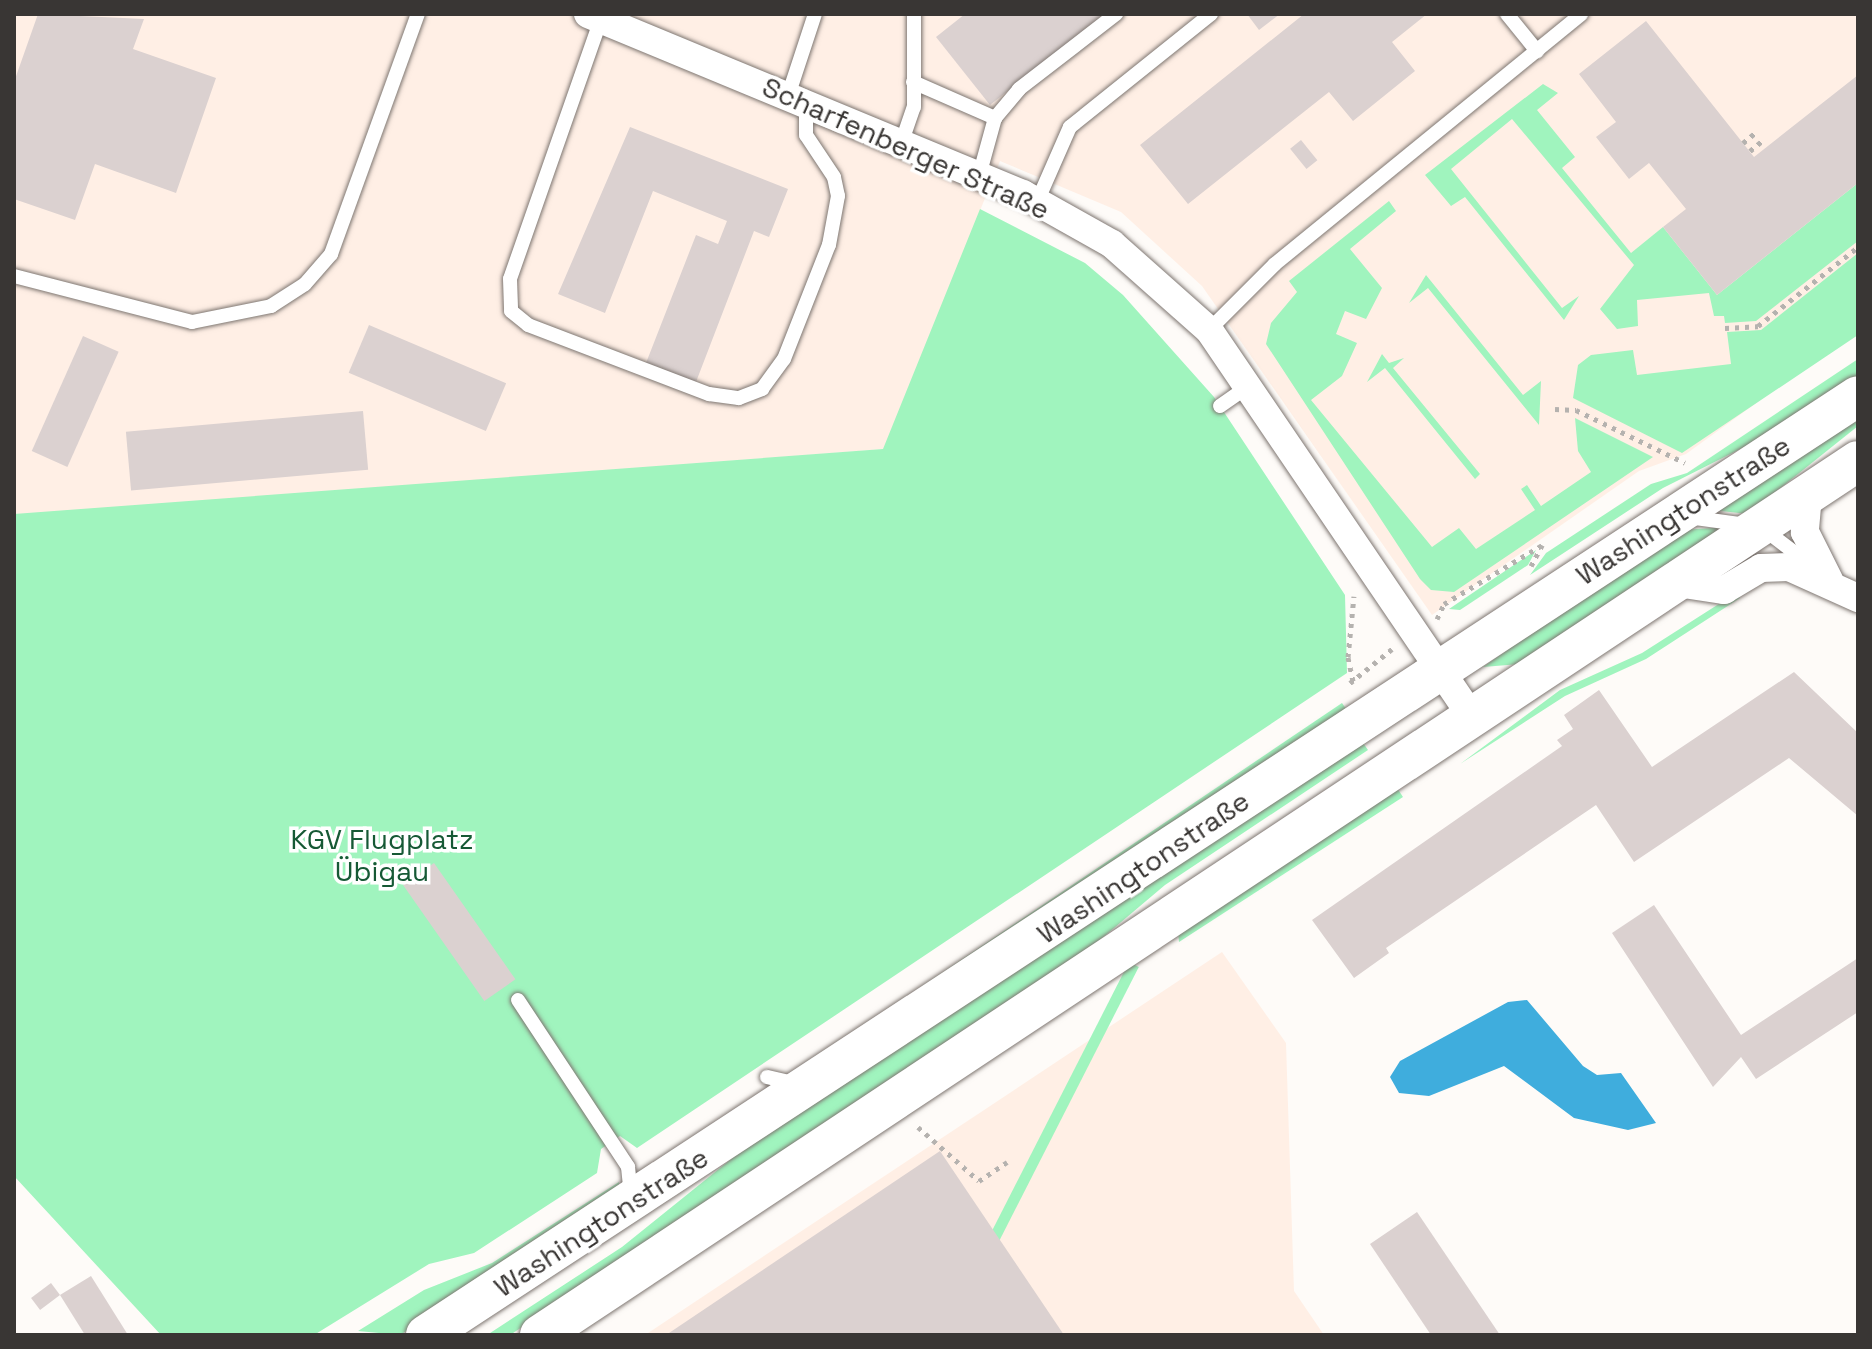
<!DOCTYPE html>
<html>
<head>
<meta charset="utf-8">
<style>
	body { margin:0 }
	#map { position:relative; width:1872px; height:1349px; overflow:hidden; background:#fefbf8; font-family:"Space Grotesk",sans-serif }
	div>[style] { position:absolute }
	.built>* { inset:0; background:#ffefe5 }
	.green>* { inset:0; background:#a0f4be; transform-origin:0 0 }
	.water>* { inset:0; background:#3faddd }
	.building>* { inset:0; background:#dbd1d0; transform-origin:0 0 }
	.path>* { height:5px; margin-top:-2.5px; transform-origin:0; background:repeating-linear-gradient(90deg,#b5b2af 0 4px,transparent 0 10px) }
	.roads { filter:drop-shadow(0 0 2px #7e7671) drop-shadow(0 0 2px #7e7671) }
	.lane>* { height:14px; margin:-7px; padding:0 7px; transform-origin:7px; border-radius:7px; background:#fff }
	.street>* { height:28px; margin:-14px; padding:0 14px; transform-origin:14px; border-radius:14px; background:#fff }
	.secondary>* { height:40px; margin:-20px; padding:0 20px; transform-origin:20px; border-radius:20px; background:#fff }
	span { translate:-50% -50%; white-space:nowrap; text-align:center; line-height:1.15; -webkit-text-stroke:7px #fff; paint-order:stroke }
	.street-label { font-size:28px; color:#393634 }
	.park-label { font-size:28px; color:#165935 }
	.frame { position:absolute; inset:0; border:16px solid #393634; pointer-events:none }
</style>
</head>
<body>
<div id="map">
	<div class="built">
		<div style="clip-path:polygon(14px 14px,1858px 14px,1858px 329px,1686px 454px,1639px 471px,1432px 615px,1202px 286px,1121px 212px,1000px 161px,884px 449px,14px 516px)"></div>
		<div style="clip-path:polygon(1222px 952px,1286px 1043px,1294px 1291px,1324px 1335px,645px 1335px)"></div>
	</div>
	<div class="green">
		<div style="clip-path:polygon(1543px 84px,1558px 93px,1537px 110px,1575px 157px,1562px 168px,1631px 253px,1663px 227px,1717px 295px,1858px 183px,1858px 241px,1756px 321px,1725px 323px,1724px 316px,1714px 316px,1709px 293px,1637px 300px,1638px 326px,1617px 329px,1600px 309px,1634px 265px,1512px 119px,1451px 169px,1562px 308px,1579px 296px,1564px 320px,1465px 197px,1451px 206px,1425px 175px)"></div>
		<div style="clip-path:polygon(1389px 201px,1396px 211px,1350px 249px,1382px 288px,1366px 319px,1345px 311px,1336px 334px,1357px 343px,1342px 376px,1311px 400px,1432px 547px,1459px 528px,1476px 549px,1535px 510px,1521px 489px,1527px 485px,1541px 506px,1591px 472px,1578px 451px,1575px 418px,1653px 457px,1454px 592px,1431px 590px,1420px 579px,1266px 344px,1271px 323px,1297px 292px,1289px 281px)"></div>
		<div style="clip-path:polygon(980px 209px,1085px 263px,1123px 295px,1214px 397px,1345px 595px,1347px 673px,637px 1148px,620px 1136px,601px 1149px,597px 1173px,474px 1253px,429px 1264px,314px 1335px,161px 1335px,14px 1176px,14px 514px,883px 449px)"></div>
		<div style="clip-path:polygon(1858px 253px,1858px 335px,1682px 453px,1573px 398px,1578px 365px,1591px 355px,1633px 350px,1637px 375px,1731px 364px,1727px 332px,1761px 330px)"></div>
		<div style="clip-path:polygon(1426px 275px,1523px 395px,1541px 381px,1539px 425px,1428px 288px,1409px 303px)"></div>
		<div style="clip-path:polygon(1382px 354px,1389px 363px,1404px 358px,1393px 368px,1480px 474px,1475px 479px,1385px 368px,1367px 382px)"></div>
		<div style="clip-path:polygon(1858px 359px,1858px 375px,1762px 438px,1663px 488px,1530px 575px,1546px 553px,1651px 484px,1687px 473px)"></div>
		<div style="clip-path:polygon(1858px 411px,1858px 426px,1748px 514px,1712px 510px)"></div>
		<div style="clip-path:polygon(1730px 527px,1520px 664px,1483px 667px,1680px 530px)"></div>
		<div style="clip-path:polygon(1536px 550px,1528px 565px,1460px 610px,1449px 609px)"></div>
		<div style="clip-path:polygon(1736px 593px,1740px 598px,1646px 659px,1565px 696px,1460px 764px,1560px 690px,1642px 653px)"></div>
		<div style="left:1342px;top:703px;width:11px;height:665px;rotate:56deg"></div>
		<div style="clip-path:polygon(1361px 740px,1368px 750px,1165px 885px,1069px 966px,510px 1335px,487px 1335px,622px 1247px,735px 1156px)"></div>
		<div style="clip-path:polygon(1397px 788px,1403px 797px,1179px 942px,1178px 932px)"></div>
		<div style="left:1129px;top:962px;width:11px;height:674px;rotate:27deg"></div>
		<div style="clip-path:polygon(619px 1182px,619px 1196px,400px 1335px,358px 1331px,424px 1290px,492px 1263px)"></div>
	</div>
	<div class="water">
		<div style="clip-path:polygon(1527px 1000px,1583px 1066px,1597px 1075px,1621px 1073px,1656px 1123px,1628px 1130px,1574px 1118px,1504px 1066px,1429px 1096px,1399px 1093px,1390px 1077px,1400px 1061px,1508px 1002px)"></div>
	</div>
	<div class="building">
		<div style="clip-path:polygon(38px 14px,144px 19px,133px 49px,216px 78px,176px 193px,95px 164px,75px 220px,14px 199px,14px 82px)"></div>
		<div style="clip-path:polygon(965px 14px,1104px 14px,990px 105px,936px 37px)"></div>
		<div style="clip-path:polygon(1247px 14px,1280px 14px,1259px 30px)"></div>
		<div style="clip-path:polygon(1304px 14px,1427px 14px,1392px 42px,1415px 71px,1353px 121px,1329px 92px,1188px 204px,1140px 145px)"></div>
		<div style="clip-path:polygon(1646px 21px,1754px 157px,1858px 75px,1858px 183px,1717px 295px,1663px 227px,1686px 209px,1649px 163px,1629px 179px,1596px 137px,1616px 122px,1579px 74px)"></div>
		<div style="clip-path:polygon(630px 127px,788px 189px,769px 237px,754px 231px,696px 382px,646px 363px,696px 235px,718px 244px,727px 221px,653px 191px,605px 313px,558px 294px)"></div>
		<div style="left:1301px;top:140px;width:26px;height:14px;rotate:51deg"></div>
		<div style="left:369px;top:325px;width:149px;height:52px;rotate:23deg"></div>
		<div style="left:83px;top:336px;width:39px;height:126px;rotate:24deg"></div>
		<div style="left:363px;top:411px;width:59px;height:238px;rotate:85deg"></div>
		<div style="clip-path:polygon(1794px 672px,1858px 733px,1858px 816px,1789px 758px,1634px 862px,1596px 805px,1386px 948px,1389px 953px,1354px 978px,1312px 920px,1562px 746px,1557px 740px,1573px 729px,1564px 715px,1599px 690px,1652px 767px)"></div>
		<div style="left:434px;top:863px;width:142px;height:38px;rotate:55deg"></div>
		<div style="clip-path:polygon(1654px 905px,1741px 1035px,1858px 958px,1858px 1012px,1756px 1079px,1741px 1057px,1713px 1087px,1612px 933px)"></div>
		<div style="clip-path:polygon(940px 1151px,1064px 1335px,666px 1335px)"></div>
		<div style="clip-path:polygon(1417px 1212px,1500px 1335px,1431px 1335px,1370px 1244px)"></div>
		<div style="clip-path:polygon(91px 1276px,128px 1335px,85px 1335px,60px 1295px)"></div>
		<div style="left:51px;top:1283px;width:15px;height:25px;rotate:53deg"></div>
	</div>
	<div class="path">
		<div style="left:1743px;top:143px;width:16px;rotate:-40deg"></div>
		<div style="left:1750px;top:151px;width:16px;rotate:-40deg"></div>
		<div style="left:1725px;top:328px;width:33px;rotate:-3deg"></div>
		<div style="left:1758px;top:326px;width:127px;rotate:-38.3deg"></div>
		<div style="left:1555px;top:409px;width:21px;rotate:3deg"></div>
		<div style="left:1576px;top:410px;width:121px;rotate:25.9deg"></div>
		<div style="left:1531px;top:566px;width:24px;rotate:-62deg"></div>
		<div style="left:1437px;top:619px;width:17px;rotate:-65deg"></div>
		<div style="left:1444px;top:604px;width:114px;rotate:-31deg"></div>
		<div style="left:1353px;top:681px;width:25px;rotate:-102deg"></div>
		<div style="left:1348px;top:657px;width:61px;rotate:-84.4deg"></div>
		<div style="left:1350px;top:683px;width:54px;rotate:-39deg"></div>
		<div style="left:918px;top:1127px;width:81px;rotate:41.5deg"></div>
		<div style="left:979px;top:1181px;width:34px;rotate:-34deg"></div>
	</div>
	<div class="roads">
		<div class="lane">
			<div style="left:1507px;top:14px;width:48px;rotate:51deg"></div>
			<div style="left:601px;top:19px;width:275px;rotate:109.3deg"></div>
			<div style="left:510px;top:279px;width:32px;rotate:88deg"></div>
			<div style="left:511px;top:311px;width:22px;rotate:39deg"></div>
			<div style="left:528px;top:325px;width:194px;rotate:20.9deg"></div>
			<div style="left:709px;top:394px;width:30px;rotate:8deg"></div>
			<div style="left:739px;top:398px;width:25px;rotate:-21deg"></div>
			<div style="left:762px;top:389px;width:37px;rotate:-54deg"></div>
			<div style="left:784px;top:359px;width:123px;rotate:-68.5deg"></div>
			<div style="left:829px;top:245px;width:50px;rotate:-79.6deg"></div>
			<div style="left:838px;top:196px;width:19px;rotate:-102deg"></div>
			<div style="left:834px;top:177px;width:50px;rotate:-123.7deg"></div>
			<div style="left:806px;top:135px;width:28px;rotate:-90deg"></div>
			<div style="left:913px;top:82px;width:90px;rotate:23.7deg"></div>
			<div style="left:787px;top:99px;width:89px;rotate:-71.8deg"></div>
			<div style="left:901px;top:144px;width:39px;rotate:-71deg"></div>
			<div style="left:914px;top:107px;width:93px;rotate:-90deg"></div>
			<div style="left:979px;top:176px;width:60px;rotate:-74.6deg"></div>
			<div style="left:995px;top:118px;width:38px;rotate:-50deg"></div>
			<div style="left:1019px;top:89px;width:123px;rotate:-37.7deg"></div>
			<div style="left:1037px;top:202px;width:82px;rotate:-66.3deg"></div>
			<div style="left:1070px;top:127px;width:181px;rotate:-38.7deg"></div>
			<div style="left:14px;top:276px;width:184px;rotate:14.5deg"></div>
			<div style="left:192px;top:322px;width:81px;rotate:-11.4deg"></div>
			<div style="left:271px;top:306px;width:40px;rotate:-32.9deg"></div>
			<div style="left:305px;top:284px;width:40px;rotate:-49deg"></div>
			<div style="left:331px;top:254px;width:255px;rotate:-70.1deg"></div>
			<div style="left:1209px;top:330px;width:93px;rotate:-45deg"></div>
			<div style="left:1275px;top:264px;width:395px;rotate:-39.2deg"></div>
			<div style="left:1220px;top:406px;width:35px;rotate:-35deg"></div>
			<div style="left:1688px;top:517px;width:74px;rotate:7.8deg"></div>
			<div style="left:1761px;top:527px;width:69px;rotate:37.4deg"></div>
			<div style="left:518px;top:1000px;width:200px;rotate:56.6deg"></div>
			<div style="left:628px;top:1167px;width:27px;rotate:84deg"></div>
			<div style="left:767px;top:1077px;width:28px;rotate:13deg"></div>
		</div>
		<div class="street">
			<div style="left:588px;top:14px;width:471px;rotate:22.5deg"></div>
			<div style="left:1023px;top:194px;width:102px;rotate:29.3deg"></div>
			<div style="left:1112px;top:244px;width:130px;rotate:41.6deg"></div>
			<div style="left:1209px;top:330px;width:468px;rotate:55.8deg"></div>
			<div style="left:1808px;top:495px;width:37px;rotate:95deg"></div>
			<div style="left:1805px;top:532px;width:54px;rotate:63.4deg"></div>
			<div style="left:1677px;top:583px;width:48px;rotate:8.5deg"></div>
			<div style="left:1724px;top:590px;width:43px;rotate:-30.7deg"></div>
			<div style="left:1761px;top:568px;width:28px;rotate:-2deg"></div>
			<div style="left:1789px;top:567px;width:76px;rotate:24.2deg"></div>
		</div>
		<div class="secondary">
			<div style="left:426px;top:1335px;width:1712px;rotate:-33.25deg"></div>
			<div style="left:540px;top:1335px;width:1581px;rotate:-33.55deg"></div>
		</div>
	</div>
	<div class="street-label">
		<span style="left:906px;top:148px;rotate:24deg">Scharfenberger Straße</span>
		<span style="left:1683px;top:510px;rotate:-33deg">Washingtonstraße</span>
		<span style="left:1143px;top:867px;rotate:-34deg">Washingtonstraße</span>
		<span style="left:601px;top:1222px;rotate:-33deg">Washingtonstraße</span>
	</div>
	<div class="park-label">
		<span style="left:382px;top:855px">KGV Flugplatz<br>Übigau</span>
	</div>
	<div class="frame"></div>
</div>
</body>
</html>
